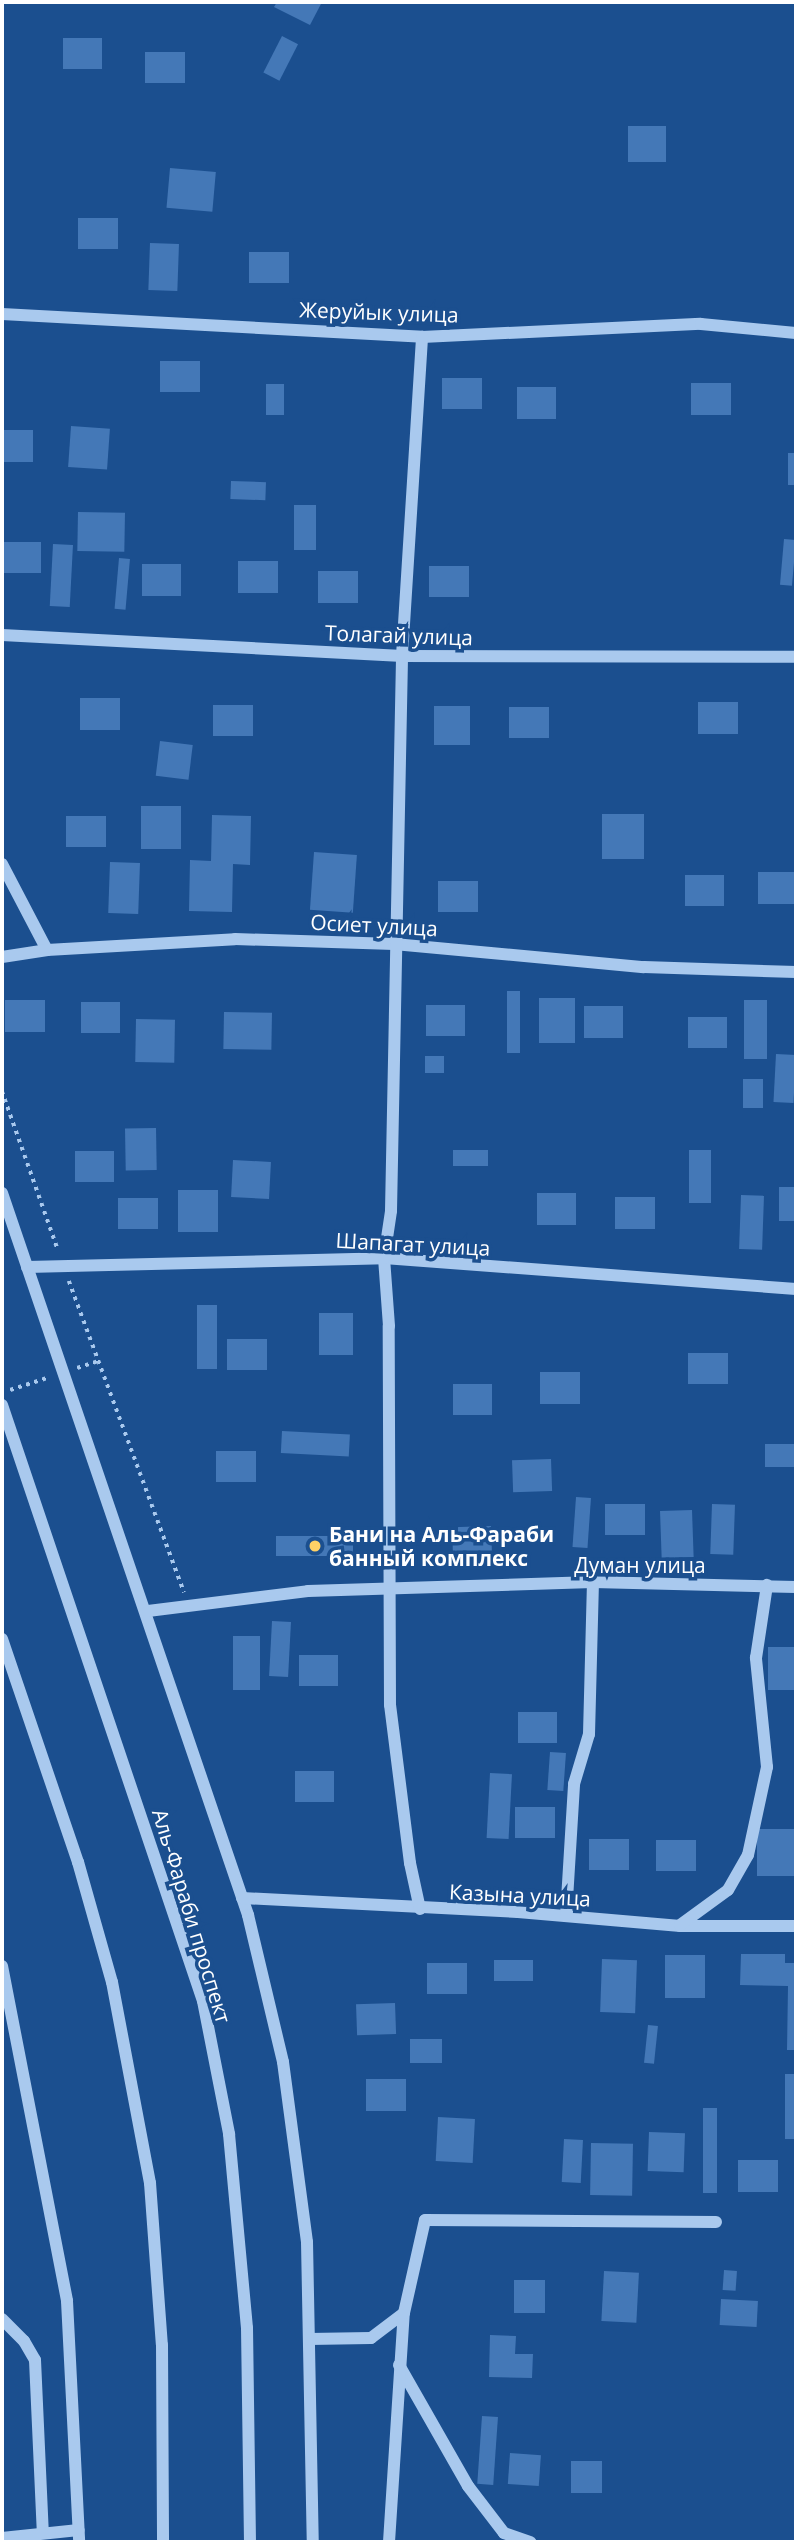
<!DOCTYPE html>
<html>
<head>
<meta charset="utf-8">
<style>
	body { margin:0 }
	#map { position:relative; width:798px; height:2544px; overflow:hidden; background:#1b4f8f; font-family:"Open Sans",sans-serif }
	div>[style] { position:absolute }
	.building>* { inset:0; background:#4478b7; transform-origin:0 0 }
	.path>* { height:3.5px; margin-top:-1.75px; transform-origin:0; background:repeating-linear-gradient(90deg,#a9c9ee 0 3.5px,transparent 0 8.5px) }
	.minor>* { height:12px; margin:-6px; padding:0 6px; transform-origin:6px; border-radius:6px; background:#a9c9ee }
	.dots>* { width:19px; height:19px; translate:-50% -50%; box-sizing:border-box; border:4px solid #1b4f8f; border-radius:50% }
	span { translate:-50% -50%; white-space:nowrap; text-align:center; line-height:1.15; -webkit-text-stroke:7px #1b4f8f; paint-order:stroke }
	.street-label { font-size:21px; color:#fff }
	.poi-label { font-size:21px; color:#fff; font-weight:700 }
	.left { translate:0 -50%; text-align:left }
	.frame { position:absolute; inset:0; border:4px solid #fff; pointer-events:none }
</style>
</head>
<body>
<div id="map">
	<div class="building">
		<div style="clip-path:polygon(277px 2px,322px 2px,310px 25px,274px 7px)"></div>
		<div style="left:282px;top:36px;width:18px;height:41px;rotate:27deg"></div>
		<div style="left:63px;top:38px;width:39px;height:31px"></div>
		<div style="left:145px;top:52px;width:40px;height:31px"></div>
		<div style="left:628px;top:126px;width:38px;height:36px"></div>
		<div style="left:170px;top:168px;width:46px;height:40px;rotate:5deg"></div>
		<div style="left:78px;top:218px;width:40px;height:31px"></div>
		<div style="left:150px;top:243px;width:29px;height:47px;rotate:2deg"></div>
		<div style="left:249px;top:252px;width:40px;height:31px"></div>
		<div style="left:160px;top:361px;width:40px;height:31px"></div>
		<div style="left:442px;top:378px;width:40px;height:31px"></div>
		<div style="left:691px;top:383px;width:40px;height:32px"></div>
		<div style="left:266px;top:384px;width:18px;height:31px"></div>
		<div style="left:517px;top:387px;width:39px;height:32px"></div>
		<div style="left:71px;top:426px;width:39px;height:41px;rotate:4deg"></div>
		<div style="left:2px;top:430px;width:31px;height:32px"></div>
		<div style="left:788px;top:453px;width:8px;height:32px"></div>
		<div style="left:231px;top:481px;width:35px;height:18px;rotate:2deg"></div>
		<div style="left:294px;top:505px;width:22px;height:45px"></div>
		<div style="left:78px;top:512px;width:47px;height:39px;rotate:1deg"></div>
		<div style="left:784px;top:539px;width:12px;height:46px;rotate:5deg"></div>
		<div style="left:2px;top:542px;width:39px;height:31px"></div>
		<div style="left:53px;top:544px;width:20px;height:62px;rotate:3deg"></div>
		<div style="left:119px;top:558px;width:11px;height:51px;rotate:5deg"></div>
		<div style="left:238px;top:561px;width:40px;height:32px"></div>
		<div style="left:142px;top:564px;width:39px;height:32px"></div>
		<div style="left:429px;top:566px;width:40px;height:31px"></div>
		<div style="left:318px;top:571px;width:40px;height:32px"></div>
		<div style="left:120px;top:698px;width:32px;height:40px;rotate:90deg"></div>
		<div style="left:738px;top:702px;width:32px;height:40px;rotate:90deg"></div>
		<div style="left:253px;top:705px;width:31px;height:40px;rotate:90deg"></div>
		<div style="left:434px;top:706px;width:36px;height:39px"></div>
		<div style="left:509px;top:707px;width:40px;height:31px"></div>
		<div style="left:160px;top:741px;width:33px;height:35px;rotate:7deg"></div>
		<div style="left:141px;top:806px;width:40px;height:43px"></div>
		<div style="left:602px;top:814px;width:42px;height:45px"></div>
		<div style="clip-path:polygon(212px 815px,251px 816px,250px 865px,233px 864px,232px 912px,189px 911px,190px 860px,211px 861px)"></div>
		<div style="left:106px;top:816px;width:31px;height:40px;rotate:90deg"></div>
		<div style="left:314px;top:852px;width:43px;height:58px;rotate:4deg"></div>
		<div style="left:110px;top:862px;width:30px;height:51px;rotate:2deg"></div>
		<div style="left:796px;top:872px;width:32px;height:38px;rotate:90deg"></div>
		<div style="left:685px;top:875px;width:39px;height:31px"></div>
		<div style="left:478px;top:881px;width:31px;height:40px;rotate:90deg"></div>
		<div style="left:507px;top:991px;width:13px;height:62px"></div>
		<div style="left:539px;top:998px;width:36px;height:45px"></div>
		<div style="left:5px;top:1000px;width:40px;height:32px"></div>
		<div style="left:744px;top:1000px;width:23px;height:59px"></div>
		<div style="left:81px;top:1002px;width:39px;height:31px"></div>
		<div style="left:426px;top:1005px;width:39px;height:31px"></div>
		<div style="left:584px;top:1006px;width:39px;height:32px"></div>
		<div style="left:224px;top:1012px;width:48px;height:37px;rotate:1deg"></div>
		<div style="left:688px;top:1017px;width:39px;height:31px"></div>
		<div style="left:136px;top:1019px;width:39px;height:43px;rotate:1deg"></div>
		<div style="left:776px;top:1054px;width:20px;height:48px;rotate:3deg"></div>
		<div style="left:425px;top:1056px;width:19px;height:17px"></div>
		<div style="left:743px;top:1079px;width:20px;height:29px"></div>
		<div style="left:156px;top:1128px;width:42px;height:31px;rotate:89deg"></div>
		<div style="left:488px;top:1150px;width:16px;height:35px;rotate:90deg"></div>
		<div style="left:689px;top:1150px;width:22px;height:53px"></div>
		<div style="left:75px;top:1151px;width:39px;height:31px"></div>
		<div style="left:233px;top:1160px;width:38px;height:37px;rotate:3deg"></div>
		<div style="left:779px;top:1187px;width:17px;height:34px"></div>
		<div style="left:178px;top:1190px;width:40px;height:42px"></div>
		<div style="left:537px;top:1193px;width:39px;height:32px"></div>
		<div style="left:741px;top:1195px;width:23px;height:54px;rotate:2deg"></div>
		<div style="left:655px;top:1197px;width:32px;height:40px;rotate:90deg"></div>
		<div style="left:158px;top:1198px;width:31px;height:40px;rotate:90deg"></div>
		<div style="left:197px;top:1305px;width:20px;height:64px"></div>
		<div style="left:319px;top:1313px;width:34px;height:42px"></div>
		<div style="left:227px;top:1339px;width:40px;height:31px"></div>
		<div style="left:728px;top:1353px;width:31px;height:40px;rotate:90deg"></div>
		<div style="left:540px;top:1372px;width:40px;height:32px"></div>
		<div style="left:453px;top:1384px;width:39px;height:31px"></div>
		<div style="left:282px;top:1431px;width:68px;height:22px;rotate:3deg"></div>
		<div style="left:765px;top:1444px;width:31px;height:23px"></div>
		<div style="left:216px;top:1451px;width:40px;height:31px"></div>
		<div style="left:551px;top:1459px;width:32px;height:39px;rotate:88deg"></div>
		<div style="left:576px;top:1497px;width:15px;height:50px;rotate:4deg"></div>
		<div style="left:645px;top:1504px;width:31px;height:40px;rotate:90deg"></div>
		<div style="left:712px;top:1504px;width:23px;height:50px;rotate:2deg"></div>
		<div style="left:692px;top:1510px;width:47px;height:32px;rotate:88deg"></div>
		<div style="left:491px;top:1526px;width:32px;height:39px;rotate:88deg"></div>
		<div style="left:276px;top:1536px;width:77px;height:20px"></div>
		<div style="left:272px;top:1621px;width:19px;height:55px;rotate:3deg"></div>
		<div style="left:233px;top:1636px;width:27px;height:54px"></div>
		<div style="left:768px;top:1647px;width:28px;height:43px"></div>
		<div style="left:299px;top:1655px;width:39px;height:31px"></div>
		<div style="left:518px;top:1712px;width:39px;height:31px"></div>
		<div style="left:550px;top:1752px;width:16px;height:38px;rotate:4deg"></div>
		<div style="left:295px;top:1771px;width:39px;height:31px"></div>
		<div style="left:490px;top:1773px;width:22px;height:65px;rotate:3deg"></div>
		<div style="left:555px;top:1807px;width:31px;height:40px;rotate:90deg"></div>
		<div style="left:757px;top:1829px;width:39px;height:47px"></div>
		<div style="left:589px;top:1839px;width:40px;height:31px"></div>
		<div style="left:696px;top:1840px;width:31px;height:40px;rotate:90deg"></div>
		<div style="clip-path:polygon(741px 1954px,785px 1954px,785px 1963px,796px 1963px,796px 2050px,787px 2050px,788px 1986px,740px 1985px)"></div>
		<div style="left:665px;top:1955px;width:40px;height:43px"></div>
		<div style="left:602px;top:1959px;width:35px;height:53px;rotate:2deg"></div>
		<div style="left:494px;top:1960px;width:39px;height:21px"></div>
		<div style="left:467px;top:1963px;width:31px;height:40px;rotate:90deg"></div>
		<div style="left:395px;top:2003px;width:31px;height:39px;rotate:88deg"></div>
		<div style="left:648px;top:2025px;width:10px;height:38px;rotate:6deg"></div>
		<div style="left:410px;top:2039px;width:32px;height:24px"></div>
		<div style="left:785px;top:2074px;width:11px;height:65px"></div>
		<div style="left:406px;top:2079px;width:32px;height:40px;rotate:90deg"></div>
		<div style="left:703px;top:2108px;width:14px;height:85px"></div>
		<div style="left:438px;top:2117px;width:37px;height:44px;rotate:3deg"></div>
		<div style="left:649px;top:2132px;width:36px;height:39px;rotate:2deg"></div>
		<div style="left:564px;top:2139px;width:19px;height:43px;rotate:3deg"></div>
		<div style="left:591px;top:2143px;width:42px;height:52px;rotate:1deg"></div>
		<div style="left:738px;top:2160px;width:40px;height:32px"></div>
		<div style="left:724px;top:2270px;width:13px;height:20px;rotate:4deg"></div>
		<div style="left:604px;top:2271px;width:35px;height:50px;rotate:3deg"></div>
		<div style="left:514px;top:2280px;width:31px;height:33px"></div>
		<div style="left:721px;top:2299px;width:37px;height:26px;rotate:3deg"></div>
		<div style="clip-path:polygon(490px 2335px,516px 2336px,515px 2354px,533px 2354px,532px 2378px,489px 2377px)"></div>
		<div style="left:482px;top:2416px;width:16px;height:68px;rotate:4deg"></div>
		<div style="left:510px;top:2453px;width:31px;height:31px;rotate:4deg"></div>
		<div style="left:602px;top:2461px;width:32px;height:31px;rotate:90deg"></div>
	</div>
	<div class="path">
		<div style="left:2px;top:1091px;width:169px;rotate:70.6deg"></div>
		<div style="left:69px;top:1281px;width:332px;rotate:69.7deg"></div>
		<div style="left:77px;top:1368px;width:22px;rotate:-18deg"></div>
		<div style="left:10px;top:1390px;width:42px;rotate:-18deg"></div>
	</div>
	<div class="minor">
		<div style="left:2px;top:314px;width:421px;rotate:3.1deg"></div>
		<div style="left:422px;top:337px;width:279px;rotate:-2.7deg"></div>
		<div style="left:701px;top:324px;width:95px;rotate:5.4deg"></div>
		<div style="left:2px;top:635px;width:401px;rotate:3deg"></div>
		<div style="left:402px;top:656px;width:394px;rotate:0.1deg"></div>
		<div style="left:2px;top:864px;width:97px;rotate:62.4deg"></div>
		<div style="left:47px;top:950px;width:188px;rotate:-3.3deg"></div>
		<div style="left:235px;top:939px;width:159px;rotate:1.8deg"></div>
		<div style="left:394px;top:944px;width:251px;rotate:5.3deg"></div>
		<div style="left:644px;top:967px;width:152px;rotate:1.9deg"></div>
		<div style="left:2px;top:957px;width:46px;rotate:-8.8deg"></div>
		<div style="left:2px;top:1193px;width:763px;rotate:71.18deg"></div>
		<div style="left:248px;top:1915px;width:151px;rotate:76.6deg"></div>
		<div style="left:283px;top:2062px;width:182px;rotate:82.4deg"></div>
		<div style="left:307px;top:2242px;width:300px;rotate:88.9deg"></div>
		<div style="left:27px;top:1267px;width:357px;rotate:-1.4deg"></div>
		<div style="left:384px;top:1258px;width:413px;rotate:4.3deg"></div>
		<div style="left:2px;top:1405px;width:629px;rotate:71.36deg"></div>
		<div style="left:203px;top:2001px;width:136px;rotate:78.9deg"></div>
		<div style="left:229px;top:2134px;width:195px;rotate:84.7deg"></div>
		<div style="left:247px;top:2328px;width:214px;rotate:89.2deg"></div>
		<div style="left:148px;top:1611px;width:161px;rotate:-7.1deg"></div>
		<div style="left:308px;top:1591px;width:285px;rotate:-1.8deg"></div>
		<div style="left:593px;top:1582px;width:203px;rotate:1.4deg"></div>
		<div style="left:2px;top:1639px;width:236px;rotate:71.2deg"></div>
		<div style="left:78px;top:1862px;width:125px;rotate:74.2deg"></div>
		<div style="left:112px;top:1982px;width:205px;rotate:79.3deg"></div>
		<div style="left:150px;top:2183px;width:162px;rotate:85.8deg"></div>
		<div style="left:162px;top:2345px;width:197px;rotate:89.7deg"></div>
		<div style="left:242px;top:1898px;width:276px;rotate:2.9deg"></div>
		<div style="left:518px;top:1912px;width:163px;rotate:4.9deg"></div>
		<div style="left:680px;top:1926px;width:116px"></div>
		<div style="left:420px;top:1909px;width:47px;rotate:-102.3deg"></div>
		<div style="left:410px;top:1863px;width:159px;rotate:-97.2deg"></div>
		<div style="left:390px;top:1705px;width:379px;rotate:-90.2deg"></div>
		<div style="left:389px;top:1326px;width:68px;rotate:-94.2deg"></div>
		<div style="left:384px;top:1258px;width:48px;rotate:-81.5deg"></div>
		<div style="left:391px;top:1211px;width:555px;rotate:-88.86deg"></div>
		<div style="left:402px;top:656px;width:320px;rotate:-86.4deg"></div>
		<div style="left:566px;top:1916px;width:132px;rotate:-86.5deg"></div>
		<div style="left:574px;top:1784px;width:52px;rotate:-73.3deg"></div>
		<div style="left:589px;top:1734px;width:152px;rotate:-88.5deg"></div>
		<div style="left:680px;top:1925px;width:59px;rotate:-36.1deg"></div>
		<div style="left:728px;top:1890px;width:40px;rotate:-60.3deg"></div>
		<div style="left:748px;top:1855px;width:90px;rotate:-77.8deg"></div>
		<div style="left:767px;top:1767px;width:110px;rotate:-95.8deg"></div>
		<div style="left:756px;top:1658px;width:74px;rotate:-81.4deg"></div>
		<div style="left:2px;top:1966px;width:341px;rotate:79deg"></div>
		<div style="left:67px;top:2301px;width:241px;rotate:87.1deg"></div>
		<div style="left:2px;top:2319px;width:31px;rotate:45deg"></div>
		<div style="left:24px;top:2341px;width:22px;rotate:60deg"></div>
		<div style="left:35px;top:2360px;width:173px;rotate:87.4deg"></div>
		<div style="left:309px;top:2339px;width:62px;rotate:-0.9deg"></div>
		<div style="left:371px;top:2338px;width:41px;rotate:-37.1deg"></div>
		<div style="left:399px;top:2365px;width:139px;rotate:60.3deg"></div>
		<div style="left:468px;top:2486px;width:59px;rotate:52.5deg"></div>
		<div style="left:504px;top:2533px;width:28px;rotate:19deg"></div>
		<div style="left:2px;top:2538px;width:77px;rotate:-5.9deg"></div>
		<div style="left:389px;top:2542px;width:229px;rotate:-86.3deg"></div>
		<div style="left:404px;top:2313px;width:95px;rotate:-77.3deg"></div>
		<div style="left:425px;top:2220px;width:291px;rotate:0.4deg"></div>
	</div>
	<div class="dots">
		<div style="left:315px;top:1546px;background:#ffd166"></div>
	</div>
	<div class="street-label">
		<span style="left:379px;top:312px;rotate:2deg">Жеруйык улица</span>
		<span style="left:399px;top:635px;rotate:2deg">Толагай улица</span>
		<span style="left:374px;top:925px;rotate:3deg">Осиет улица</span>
		<span style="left:413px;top:1244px;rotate:3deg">Шапагат улица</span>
		<span style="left:640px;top:1565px">Думан улица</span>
		<span style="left:520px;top:1895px;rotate:3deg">Казына улица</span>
		<span style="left:192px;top:1916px;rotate:73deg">Аль-Фараби проспект</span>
	</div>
	<div class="poi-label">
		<span class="left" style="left:329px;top:1546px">Бани на Аль-Фараби<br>банный комплекс</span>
	</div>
	<div class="frame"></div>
</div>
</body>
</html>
